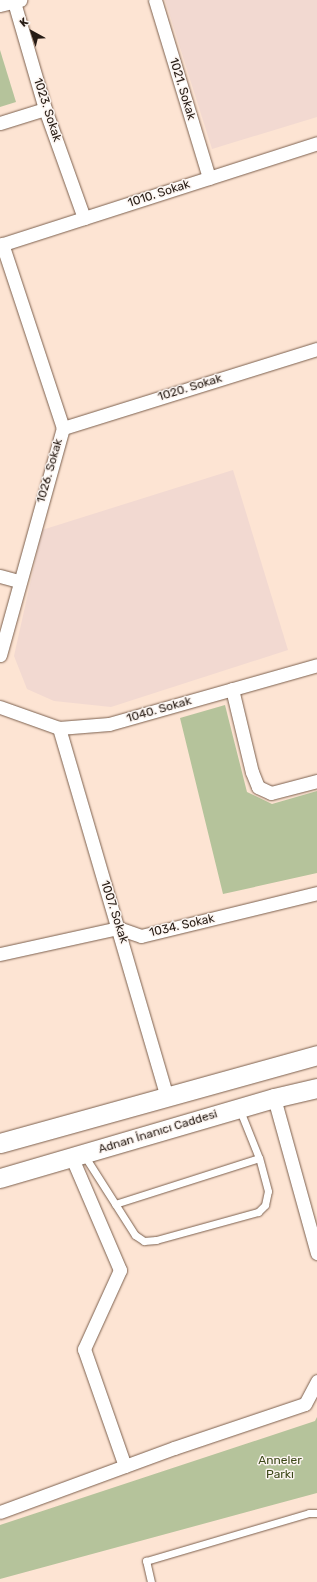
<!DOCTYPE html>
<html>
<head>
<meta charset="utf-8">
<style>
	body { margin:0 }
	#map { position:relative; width:317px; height:1582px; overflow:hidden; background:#fde4d3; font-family:Rubik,sans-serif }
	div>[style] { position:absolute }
	.education>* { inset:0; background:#f2d9d1 }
	.green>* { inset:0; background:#b5c39b }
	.roads { filter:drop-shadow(0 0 1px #7c604e) drop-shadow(0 0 1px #7c604e) }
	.lane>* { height:7px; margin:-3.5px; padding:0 3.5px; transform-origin:3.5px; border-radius:3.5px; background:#fff }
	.street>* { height:13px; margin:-6.5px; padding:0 6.5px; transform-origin:6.5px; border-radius:6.5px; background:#fff }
	.secondary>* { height:19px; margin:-9.5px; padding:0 9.5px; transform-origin:9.5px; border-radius:9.5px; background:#fff }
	span { translate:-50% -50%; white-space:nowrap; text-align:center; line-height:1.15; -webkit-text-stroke:3px #fcf5f1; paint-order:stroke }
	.street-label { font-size:12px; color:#261b14 }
	.park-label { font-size:12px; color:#3b4818 }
	.north { position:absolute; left:12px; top:12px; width:40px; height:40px; -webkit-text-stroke:3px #fcf5f1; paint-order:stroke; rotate:320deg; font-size:11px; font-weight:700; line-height:16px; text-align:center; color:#261b14 }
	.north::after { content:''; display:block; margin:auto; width:14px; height:18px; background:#261b14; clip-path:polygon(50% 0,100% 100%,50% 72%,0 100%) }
</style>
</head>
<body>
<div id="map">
	<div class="education">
		<div style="clip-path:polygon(165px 0,317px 0,317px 117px,212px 149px)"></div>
		<div style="clip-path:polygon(233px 470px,288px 650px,111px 707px,54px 701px,27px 689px,14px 656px,42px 530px)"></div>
	</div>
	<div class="green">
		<div style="clip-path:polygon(0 50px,16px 102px,0 107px)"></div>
		<div style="clip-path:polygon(225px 705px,247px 792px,272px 804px,317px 791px,317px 873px,223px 894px,180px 718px)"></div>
		<div style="clip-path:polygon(317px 1417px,317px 1493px,0 1579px,0 1525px,315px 1421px)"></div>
	</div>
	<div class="roads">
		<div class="lane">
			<div style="left:84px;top:1155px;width:95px;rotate:57.5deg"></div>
			<div style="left:135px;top:1235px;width:11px;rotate:34deg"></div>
			<div style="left:144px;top:1241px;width:12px;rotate:-5deg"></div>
			<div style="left:156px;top:1240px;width:106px;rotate:-15.4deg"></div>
			<div style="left:258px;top:1212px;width:10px;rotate:-45deg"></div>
			<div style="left:265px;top:1205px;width:14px;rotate:-78deg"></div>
			<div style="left:268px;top:1191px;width:34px;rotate:-105deg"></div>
			<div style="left:259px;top:1158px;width:54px;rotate:-111.8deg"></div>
			<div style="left:115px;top:1204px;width:151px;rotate:-17.7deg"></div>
			<div style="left:151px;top:1582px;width:22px;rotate:-103deg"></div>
			<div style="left:146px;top:1561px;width:170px;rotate:-16.4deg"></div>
			<div style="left:309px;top:1513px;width:8px"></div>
		</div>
		<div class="street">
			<div style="left:155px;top:0;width:186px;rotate:73.1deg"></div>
			<div style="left:14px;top:2px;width:111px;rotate:73.8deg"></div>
			<div style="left:45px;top:109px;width:116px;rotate:70.3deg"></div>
			<div style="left:0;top:5px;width:21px;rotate:-14deg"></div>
			<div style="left:0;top:123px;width:47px;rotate:-17.3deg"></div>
			<div style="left:0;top:245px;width:333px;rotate:-17.8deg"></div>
			<div style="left:63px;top:428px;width:266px;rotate:-17.3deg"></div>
			<div style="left:0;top:576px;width:20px;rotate:15deg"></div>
			<div style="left:0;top:655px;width:236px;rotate:-74.5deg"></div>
			<div style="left:63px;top:428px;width:194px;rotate:-108.3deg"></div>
			<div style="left:232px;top:689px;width:85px;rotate:76.5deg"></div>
			<div style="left:252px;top:772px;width:16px;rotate:68deg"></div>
			<div style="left:258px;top:787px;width:14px;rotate:25deg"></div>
			<div style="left:271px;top:793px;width:48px;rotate:-14.6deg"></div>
			<div style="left:0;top:707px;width:63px;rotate:19.6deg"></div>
			<div style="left:59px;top:728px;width:50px;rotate:-4.6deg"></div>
			<div style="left:109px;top:724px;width:216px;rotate:-15.8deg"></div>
			<div style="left:59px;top:728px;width:384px;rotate:73.7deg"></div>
			<div style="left:0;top:954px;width:121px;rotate:-12.4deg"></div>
			<div style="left:118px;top:928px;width:24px;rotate:19deg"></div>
			<div style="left:141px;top:936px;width:181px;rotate:-13.7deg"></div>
			<div style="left:274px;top:1098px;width:161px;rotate:74.5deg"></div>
			<div style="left:72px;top:1158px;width:122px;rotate:66.8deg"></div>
			<div style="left:120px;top:1270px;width:87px;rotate:114.5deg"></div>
			<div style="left:84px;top:1349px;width:124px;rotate:70.7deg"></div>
			<div style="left:0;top:1512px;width:185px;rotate:-20.2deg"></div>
			<div style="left:174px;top:1448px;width:138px;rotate:-18.6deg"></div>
			<div style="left:305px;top:1404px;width:26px;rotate:-62deg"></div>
		</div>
		<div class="secondary">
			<div style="left:0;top:1143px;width:329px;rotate:-15.5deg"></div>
			<div style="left:0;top:1178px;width:285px;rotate:-16.3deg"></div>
			<div style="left:274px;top:1098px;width:44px;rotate:-13.1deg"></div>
		</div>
	</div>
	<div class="street-label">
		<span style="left:182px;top:89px;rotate:73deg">1021. Sokak</span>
		<span style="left:47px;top:110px;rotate:72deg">1023. Sokak</span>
		<span style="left:159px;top:194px;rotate:-18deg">1010. Sokak</span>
		<span style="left:190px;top:388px;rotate:-17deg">1020. Sokak</span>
		<span style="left:50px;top:471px;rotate:-74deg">1026. Sokak</span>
		<span style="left:159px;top:710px;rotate:-16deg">1040. Sokak</span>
		<span style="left:114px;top:912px;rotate:72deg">1007. Sokak</span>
		<span style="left:182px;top:926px;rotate:-13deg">1034. Sokak</span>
		<span style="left:158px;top:1132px;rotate:-17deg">Adnan İnanıcı Caddesi</span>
	</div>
	<div class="park-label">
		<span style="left:280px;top:1468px">Anneler<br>Parkı</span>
	</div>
	<div class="north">K</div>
</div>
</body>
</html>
